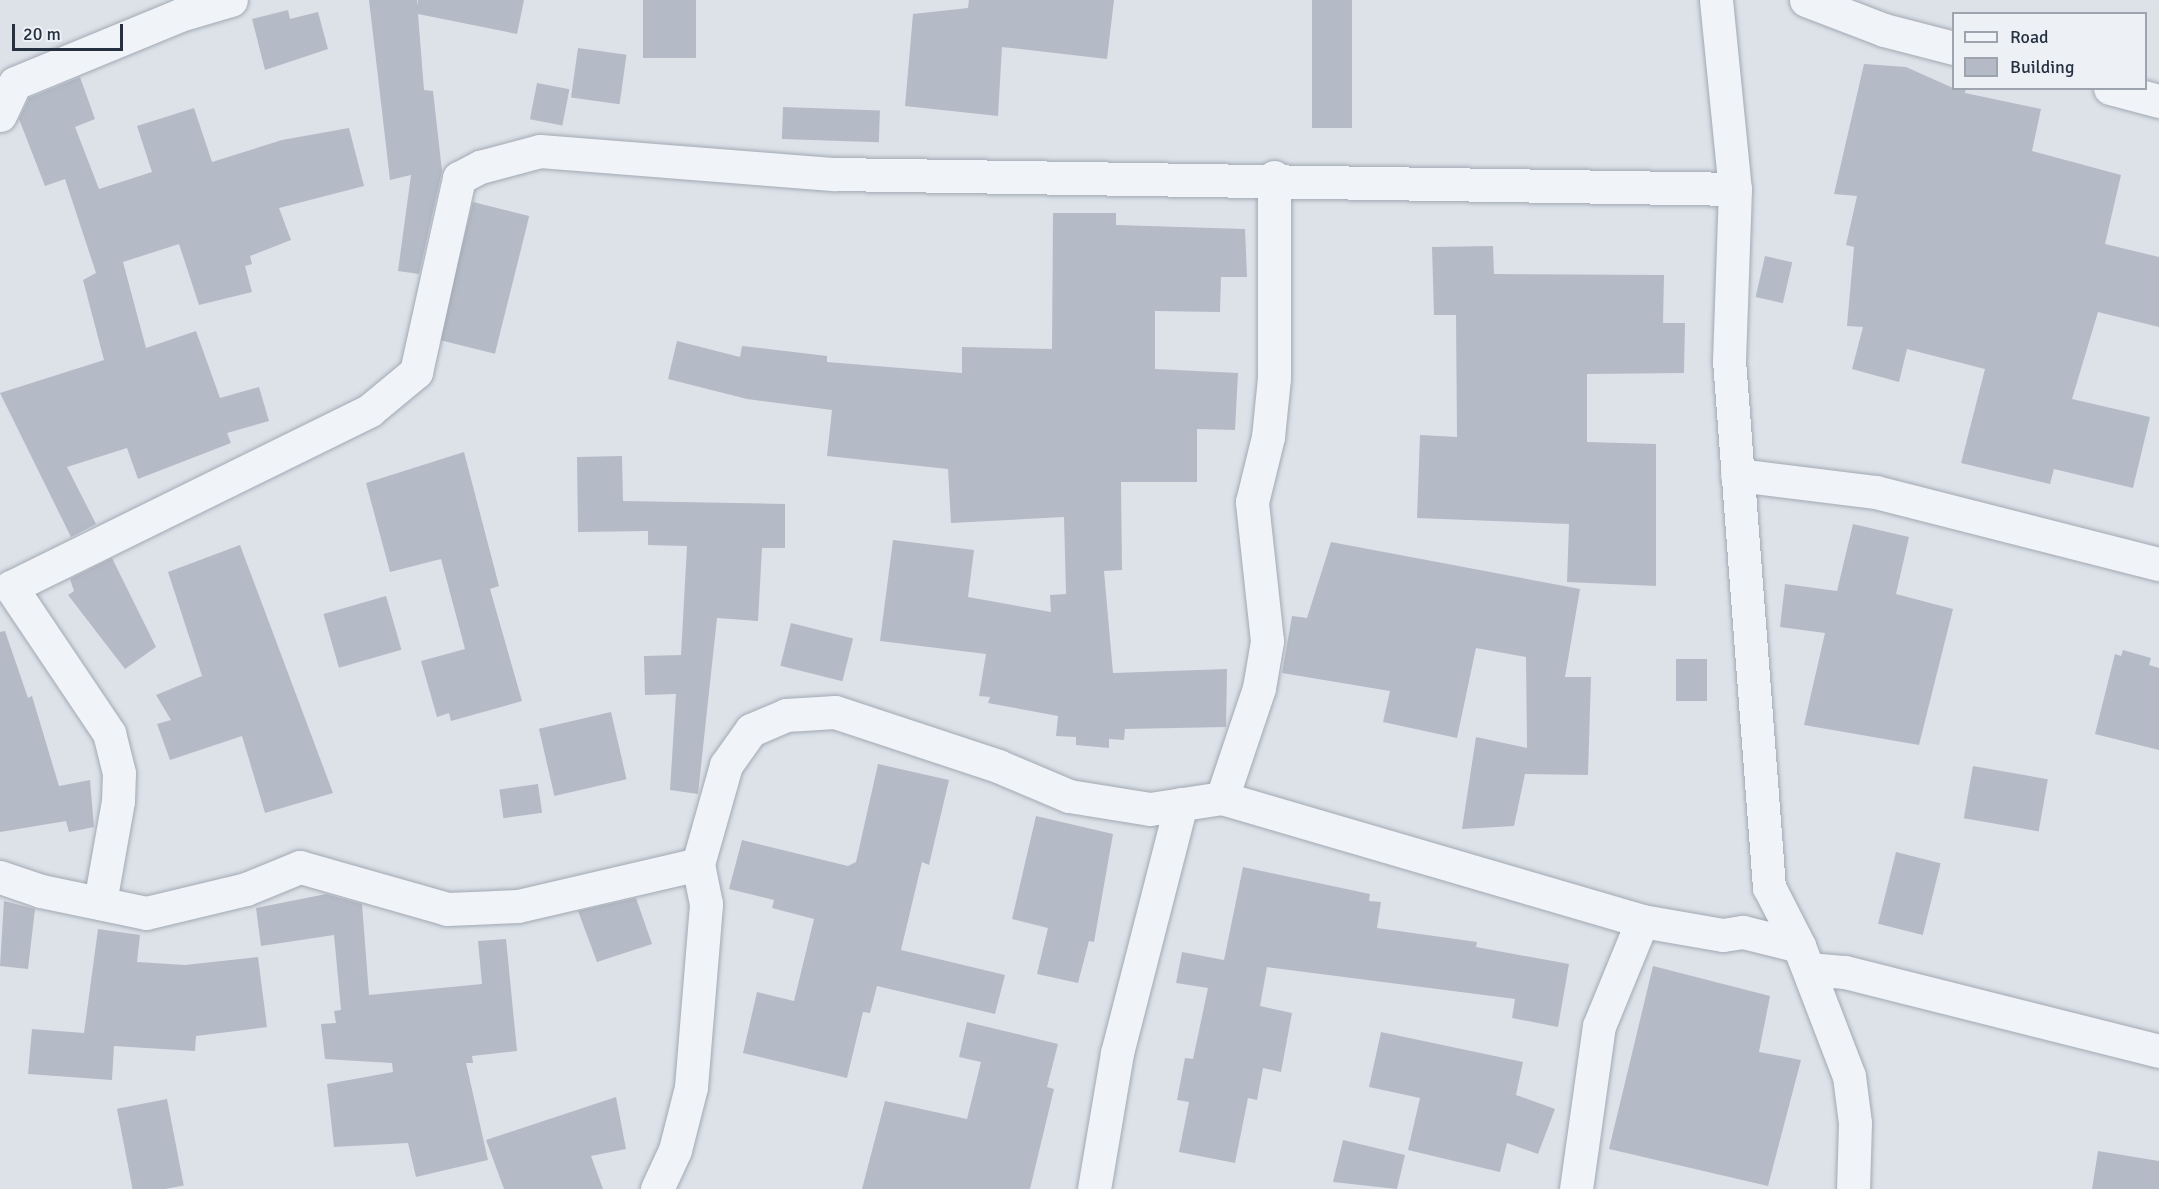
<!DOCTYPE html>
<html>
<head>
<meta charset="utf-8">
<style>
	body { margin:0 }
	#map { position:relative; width:2159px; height:1189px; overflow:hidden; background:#dde2e9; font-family:Signika,sans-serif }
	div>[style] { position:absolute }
	.building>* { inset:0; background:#b4bbc6; transform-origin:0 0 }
	.roads { filter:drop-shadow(0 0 2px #a2a9b3) drop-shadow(0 0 2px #a2a9b3) }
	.minor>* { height:33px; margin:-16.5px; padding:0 16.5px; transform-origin:16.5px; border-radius:16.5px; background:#f0f3f7 }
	span { translate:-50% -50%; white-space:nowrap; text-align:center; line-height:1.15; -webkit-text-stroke:4.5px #edf1f6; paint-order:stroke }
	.legend { position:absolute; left:1952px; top:12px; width:195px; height:78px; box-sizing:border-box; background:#edf1f6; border:2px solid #9da4ae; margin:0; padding:8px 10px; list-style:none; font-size:18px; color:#253041 }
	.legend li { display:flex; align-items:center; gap:12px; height:30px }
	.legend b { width:30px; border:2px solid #9da4ae }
	.scale { position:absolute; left:12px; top:24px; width:111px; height:27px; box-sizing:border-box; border:3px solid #253041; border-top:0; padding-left:8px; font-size:18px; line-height:21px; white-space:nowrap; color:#253041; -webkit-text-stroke:4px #edf1f6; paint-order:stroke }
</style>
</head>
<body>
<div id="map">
	<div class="building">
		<div style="clip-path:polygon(369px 0,417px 0,417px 6px,418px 0,524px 0,517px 34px,418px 14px,424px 90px,433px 91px,442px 171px,419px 274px,398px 271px,411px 175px,390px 180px)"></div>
		<div style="left:643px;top:0;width:53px;height:58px"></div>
		<div style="clip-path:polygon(969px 0,1114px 0,1107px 59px,1002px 47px,998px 116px,905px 106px,913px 14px,968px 8px)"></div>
		<div style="left:1312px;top:0;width:40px;height:128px"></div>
		<div style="clip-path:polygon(288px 10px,290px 19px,318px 12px,328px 49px,265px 70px,252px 19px)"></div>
		<div style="left:578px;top:48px;width:49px;height:50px;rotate:8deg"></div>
		<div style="clip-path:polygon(1864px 64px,1906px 67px,1953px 88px,1966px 88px,1965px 93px,2041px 109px,2032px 151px,2121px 175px,2105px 244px,2159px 257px,2159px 327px,2098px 312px,2072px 399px,2150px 417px,2133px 488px,2054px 469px,2050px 484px,1961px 463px,1985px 369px,1907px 349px,1899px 382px,1852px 369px,1863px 327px,1847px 326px,1854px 247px,1846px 245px,1857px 196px,1834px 194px)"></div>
		<div style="clip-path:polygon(80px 77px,95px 119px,75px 127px,99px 189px,152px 172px,137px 126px,194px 108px,212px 162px,282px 140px,349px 128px,364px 186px,279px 208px,291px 240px,250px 256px,252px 264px,245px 266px,252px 292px,199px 305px,179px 244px,123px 262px,146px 348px,196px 331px,220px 398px,259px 387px,269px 421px,227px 433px,231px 443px,138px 479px,127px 448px,67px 467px,96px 524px,71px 537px,0 393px,104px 360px,83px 280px,96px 273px,65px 179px,45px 186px,19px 119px,29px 98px)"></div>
		<div style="left:537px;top:83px;width:33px;height:37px;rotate:11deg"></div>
		<div style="left:783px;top:107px;width:97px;height:32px;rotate:2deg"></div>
		<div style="left:473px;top:202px;width:58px;height:142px;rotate:14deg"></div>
		<div style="clip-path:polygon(1053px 213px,1116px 213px,1116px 225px,1245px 229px,1247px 277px,1221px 277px,1220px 312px,1155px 311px,1155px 369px,1238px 373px,1235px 430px,1197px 429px,1197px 482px,1121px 482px,1122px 570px,1104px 571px,1113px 673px,1227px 669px,1226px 727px,1125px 729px,1124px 740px,1109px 739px,1109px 748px,1076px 745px,1076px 737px,1056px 736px,1058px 716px,988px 703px,990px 697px,979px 696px,986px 654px,880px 641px,893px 540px,974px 550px,968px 597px,1051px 612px,1050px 595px,1066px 594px,1064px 517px,951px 523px,948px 469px,827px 456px,832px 410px,747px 399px,668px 379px,677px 341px,740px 357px,742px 346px,827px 356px,827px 362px,962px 373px,962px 347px,1052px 349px)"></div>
		<div style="clip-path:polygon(1493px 246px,1494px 274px,1664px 275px,1663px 323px,1685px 323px,1684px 373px,1587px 374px,1587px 442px,1656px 444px,1656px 586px,1567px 582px,1569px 524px,1417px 518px,1420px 435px,1457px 437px,1456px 315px,1434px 315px,1432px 247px)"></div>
		<div style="left:1765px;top:256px;width:28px;height:42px;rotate:13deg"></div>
		<div style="clip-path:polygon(464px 452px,499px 586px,490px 589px,522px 701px,451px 721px,449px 713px,437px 717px,421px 661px,465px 649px,441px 559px,390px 572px,366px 483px)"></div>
		<div style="clip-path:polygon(622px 456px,623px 501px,785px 504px,785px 548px,762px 548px,758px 621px,717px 618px,698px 794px,670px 790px,676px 694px,645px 695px,644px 656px,681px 655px,687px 546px,648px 545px,648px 531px,578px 532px,577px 457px)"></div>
		<div style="clip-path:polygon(1853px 524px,1909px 537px,1896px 594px,1953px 609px,1919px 745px,1804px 725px,1825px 633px,1780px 627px,1785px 584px,1837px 591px)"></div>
		<div style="clip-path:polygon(1331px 542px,1580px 589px,1565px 677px,1591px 677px,1588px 775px,1525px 774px,1514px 826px,1462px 829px,1476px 737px,1527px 748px,1526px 657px,1476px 648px,1457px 738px,1383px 722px,1390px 691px,1282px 673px,1292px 616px,1307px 618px)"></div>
		<div style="clip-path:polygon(240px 545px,333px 793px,265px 813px,242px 736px,170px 760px,157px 724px,171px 720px,156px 695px,202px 676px,168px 572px)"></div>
		<div style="clip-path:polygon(112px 558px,156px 647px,125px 669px,68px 595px,74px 591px,70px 579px)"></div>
		<div style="left:386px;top:596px;width:56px;height:65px;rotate:74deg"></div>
		<div style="left:791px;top:623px;width:64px;height:44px;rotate:14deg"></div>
		<div style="clip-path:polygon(5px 631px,28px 698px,32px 696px,59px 786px,90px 780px,94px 827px,69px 832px,66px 821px,0 832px,0 632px)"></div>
		<div style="clip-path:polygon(2123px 650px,2151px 658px,2149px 665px,2159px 668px,2159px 750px,2095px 734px,2115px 654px,2121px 656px)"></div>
		<div style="left:1676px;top:659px;width:31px;height:42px"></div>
		<div style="left:611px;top:712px;width:69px;height:74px;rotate:77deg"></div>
		<div style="clip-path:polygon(878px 764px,949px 780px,929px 865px,922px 862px,901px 950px,1005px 975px,995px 1014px,877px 986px,870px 1013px,863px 1012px,847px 1078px,743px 1053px,757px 992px,794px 1001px,814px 919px,772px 908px,774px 900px,729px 889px,742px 840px,848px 866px,856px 862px)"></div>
		<div style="left:1973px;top:766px;width:76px;height:53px;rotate:10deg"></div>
		<div style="left:538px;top:784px;width:29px;height:39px;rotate:82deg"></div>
		<div style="clip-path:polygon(1036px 816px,1113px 834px,1094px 942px,1089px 941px,1078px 983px,1037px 974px,1048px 928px,1012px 919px)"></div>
		<div style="left:1896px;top:852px;width:46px;height:74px;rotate:14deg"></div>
		<div style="clip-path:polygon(1243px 867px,1370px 894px,1369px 901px,1381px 902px,1377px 928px,1477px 942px,1476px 947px,1569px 964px,1558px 1027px,1512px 1018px,1515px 999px,1267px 967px,1260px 1006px,1292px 1013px,1281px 1072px,1263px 1068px,1257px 1100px,1248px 1098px,1235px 1163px,1179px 1152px,1189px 1102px,1177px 1100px,1185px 1058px,1193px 1059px,1208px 988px,1176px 983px,1182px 952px,1224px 960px)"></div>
		<div style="clip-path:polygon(326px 894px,362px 904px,369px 995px,482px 984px,478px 941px,506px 939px,517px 1051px,472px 1056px,473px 1063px,466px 1063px,488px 1160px,416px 1177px,408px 1143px,334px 1147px,327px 1084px,393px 1072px,392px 1063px,325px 1059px,321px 1024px,336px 1023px,334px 1011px,341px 1010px,334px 935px,261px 946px,256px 908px)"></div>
		<div style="clip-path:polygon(636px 898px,652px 944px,597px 962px,578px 911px)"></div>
		<div style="clip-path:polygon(4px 901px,35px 909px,28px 969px,0 966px)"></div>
		<div style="clip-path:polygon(98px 929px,140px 935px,137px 962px,185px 965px,258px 957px,267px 1027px,196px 1036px,195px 1051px,114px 1046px,112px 1080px,28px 1074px,32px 1029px,84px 1033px)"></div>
		<div style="clip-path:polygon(1653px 966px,1770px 996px,1759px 1052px,1801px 1060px,1768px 1186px,1609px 1149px)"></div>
		<div style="clip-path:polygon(967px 1022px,1058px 1044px,1047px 1087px,1054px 1089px,1030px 1189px,862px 1189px,885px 1101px,967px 1119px,981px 1062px,959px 1057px)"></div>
		<div style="clip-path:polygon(1381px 1032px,1523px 1062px,1516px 1095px,1555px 1109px,1538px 1154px,1507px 1143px,1500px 1172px,1408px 1150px,1420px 1098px,1369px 1087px)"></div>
		<div style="clip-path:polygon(616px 1097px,626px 1149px,591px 1156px,603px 1189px,504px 1189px,486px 1140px)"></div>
		<div style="left:167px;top:1099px;width:88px;height:51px;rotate:79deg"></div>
		<div style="clip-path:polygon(1343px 1140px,1405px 1155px,1397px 1189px,1333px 1182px)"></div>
		<div style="clip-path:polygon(2098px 1151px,2159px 1161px,2159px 1189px,2092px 1189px)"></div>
	</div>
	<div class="roads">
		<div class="minor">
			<div style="left:1716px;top:0;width:190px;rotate:84.3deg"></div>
			<div style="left:1735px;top:189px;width:171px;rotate:92deg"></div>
			<div style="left:1729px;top:360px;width:529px;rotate:85.66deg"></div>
			<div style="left:1769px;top:887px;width:66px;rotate:63deg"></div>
			<div style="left:1799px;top:946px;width:139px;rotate:69deg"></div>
			<div style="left:1849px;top:1076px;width:47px;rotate:82.7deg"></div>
			<div style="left:1855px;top:1123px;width:66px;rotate:91.7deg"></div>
			<div style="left:1806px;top:0;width:84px;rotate:21deg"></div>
			<div style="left:1884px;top:30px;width:72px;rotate:14.4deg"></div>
			<div style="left:2110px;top:88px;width:51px;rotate:14.9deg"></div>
			<div style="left:0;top:115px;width:35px;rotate:-65deg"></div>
			<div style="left:15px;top:83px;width:178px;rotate:-22.4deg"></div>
			<div style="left:180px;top:15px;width:53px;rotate:-16.4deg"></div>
			<div style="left:1737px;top:475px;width:140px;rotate:7deg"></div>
			<div style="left:1876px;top:492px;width:292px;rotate:14.3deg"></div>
			<div style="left:1222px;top:798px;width:116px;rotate:-71.4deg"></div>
			<div style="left:1259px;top:688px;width:48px;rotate:-80.3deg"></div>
			<div style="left:1267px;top:641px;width:140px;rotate:-96.2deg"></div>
			<div style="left:1252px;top:502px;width:67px;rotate:-76.2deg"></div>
			<div style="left:1268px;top:437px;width:59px;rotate:-84.2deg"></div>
			<div style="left:1274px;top:378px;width:201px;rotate:-90deg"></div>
			<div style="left:0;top:877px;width:43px;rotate:18.9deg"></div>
			<div style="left:41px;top:891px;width:107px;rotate:11.8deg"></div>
			<div style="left:146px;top:913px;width:103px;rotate:-13.5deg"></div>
			<div style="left:246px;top:889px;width:58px;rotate:-22.2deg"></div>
			<div style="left:300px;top:867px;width:153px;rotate:15.9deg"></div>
			<div style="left:447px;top:909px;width:71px;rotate:-2.4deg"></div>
			<div style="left:518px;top:906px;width:185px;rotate:-13.1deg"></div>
			<div style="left:100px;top:902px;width:103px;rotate:-79.9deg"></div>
			<div style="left:118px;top:801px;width:28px;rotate:-88deg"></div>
			<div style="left:119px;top:773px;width:41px;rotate:-104deg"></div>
			<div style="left:109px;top:733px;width:176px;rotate:-123.9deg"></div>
			<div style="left:11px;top:587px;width:400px;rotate:-26.2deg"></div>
			<div style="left:370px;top:410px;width:60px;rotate:-39.6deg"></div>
			<div style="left:416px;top:372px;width:199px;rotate:-77.5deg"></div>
			<div style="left:459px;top:178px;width:24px;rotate:-28deg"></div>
			<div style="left:480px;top:167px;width:62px;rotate:-14.9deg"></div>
			<div style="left:540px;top:151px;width:296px;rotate:4.5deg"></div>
			<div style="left:835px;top:174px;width:900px;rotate:0.95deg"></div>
			<div style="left:1809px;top:969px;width:36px;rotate:5deg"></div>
			<div style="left:1845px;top:972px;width:324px;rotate:14.1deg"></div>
			<div style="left:657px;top:1189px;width:43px;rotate:-65.2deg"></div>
			<div style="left:675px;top:1150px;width:65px;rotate:-75.7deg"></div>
			<div style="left:691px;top:1087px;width:184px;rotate:-85.3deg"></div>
			<div style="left:706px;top:904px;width:41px;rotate:-101.3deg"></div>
			<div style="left:698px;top:864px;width:103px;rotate:-74.2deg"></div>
			<div style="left:726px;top:765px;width:43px;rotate:-54.5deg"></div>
			<div style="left:751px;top:730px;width:38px;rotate:-23deg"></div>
			<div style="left:786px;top:715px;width:49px;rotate:-3.5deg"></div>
			<div style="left:835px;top:712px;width:172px;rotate:18.3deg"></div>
			<div style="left:998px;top:766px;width:77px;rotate:22.9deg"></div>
			<div style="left:1069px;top:796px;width:82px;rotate:9.1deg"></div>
			<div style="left:1150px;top:809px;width:73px;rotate:-8.7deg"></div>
			<div style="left:1222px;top:798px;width:438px;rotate:16.3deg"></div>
			<div style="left:1642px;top:921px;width:82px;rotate:9.8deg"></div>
			<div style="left:1723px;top:935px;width:20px;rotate:-9deg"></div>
			<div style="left:1743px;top:932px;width:58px;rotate:14deg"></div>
			<div style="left:1094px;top:1189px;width:138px;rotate:-80.4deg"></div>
			<div style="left:1117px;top:1053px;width:257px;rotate:-75.6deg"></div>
			<div style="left:1576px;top:1189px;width:165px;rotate:-82deg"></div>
			<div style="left:1599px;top:1026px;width:113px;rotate:-67.7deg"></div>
		</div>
	</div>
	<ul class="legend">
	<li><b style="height:8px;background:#f0f3f7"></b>Road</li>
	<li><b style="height:16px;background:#b4bbc6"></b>Building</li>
	</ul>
	<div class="scale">20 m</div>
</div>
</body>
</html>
